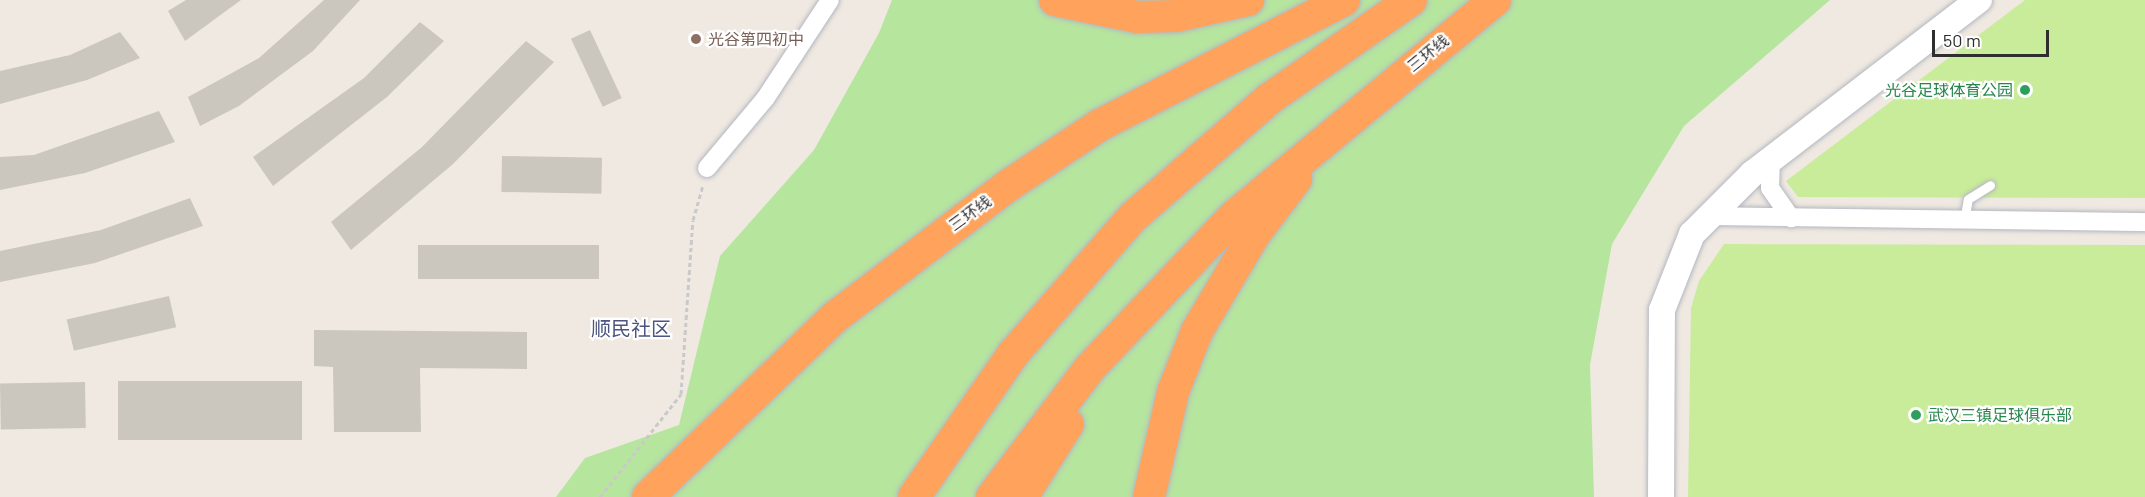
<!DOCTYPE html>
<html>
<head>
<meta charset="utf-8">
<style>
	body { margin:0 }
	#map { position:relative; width:2145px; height:497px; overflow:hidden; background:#efe9e1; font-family:Barlow,"Noto Sans SC",sans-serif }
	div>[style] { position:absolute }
	.green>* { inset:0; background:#b6e59e }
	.pitch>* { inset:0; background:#c9ec9a }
	.building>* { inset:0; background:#cbc7bf; transform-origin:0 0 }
	.path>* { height:3px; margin-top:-1.5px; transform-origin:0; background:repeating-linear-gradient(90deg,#c9c9c9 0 4.5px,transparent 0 7.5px) }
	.roads { filter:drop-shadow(0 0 2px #b4b7c1) drop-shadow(0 0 2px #b4b7c1) }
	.lane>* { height:9px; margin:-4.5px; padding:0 4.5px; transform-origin:4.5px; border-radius:4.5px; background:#fff }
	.street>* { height:18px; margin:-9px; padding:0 9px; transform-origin:9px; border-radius:9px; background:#fff }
	.secondary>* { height:26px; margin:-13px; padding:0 13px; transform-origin:13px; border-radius:13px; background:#fff }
	.highway>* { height:32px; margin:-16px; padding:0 16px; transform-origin:16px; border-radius:16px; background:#ffa35c }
	.dots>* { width:16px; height:16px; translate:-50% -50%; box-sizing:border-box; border:3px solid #fff; border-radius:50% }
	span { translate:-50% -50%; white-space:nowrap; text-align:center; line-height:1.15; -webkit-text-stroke:4.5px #fff; paint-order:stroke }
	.education-label { font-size:16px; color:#785e54 }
	.left { translate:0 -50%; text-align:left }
	.street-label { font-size:16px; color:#2e2e2e }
	.leisure-label { font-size:16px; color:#27864d }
	.right { translate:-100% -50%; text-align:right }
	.quarter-label { font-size:20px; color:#4d5680 }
	.scale { position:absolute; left:1932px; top:30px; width:117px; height:27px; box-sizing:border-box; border:3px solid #2e2e2e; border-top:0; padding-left:8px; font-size:18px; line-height:21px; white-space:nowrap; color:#2e2e2e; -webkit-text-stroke:4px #fff; paint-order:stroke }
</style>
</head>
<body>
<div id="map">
	<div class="green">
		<div style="clip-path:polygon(892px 0,1830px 0,1684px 126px,1612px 244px,1590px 365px,1594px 497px,556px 497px,585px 458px,679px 425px,720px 256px,814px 150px,879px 33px)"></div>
	</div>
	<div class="pitch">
		<div style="clip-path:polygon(2025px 0,2145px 0,2145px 198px,1798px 197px,1786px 181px)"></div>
		<div style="clip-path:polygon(1724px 244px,2145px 245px,2145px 497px,1688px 497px,1691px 308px,1699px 281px)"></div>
	</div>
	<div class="building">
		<div style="clip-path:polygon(186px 0,241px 0,185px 41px,168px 11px)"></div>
		<div style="clip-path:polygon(324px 0,360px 0,313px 51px,239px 106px,200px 126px,188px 97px,259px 58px)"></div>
		<div style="clip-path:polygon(420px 22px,444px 41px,387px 97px,273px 186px,253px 157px,364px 78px)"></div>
		<div style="left:590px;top:30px;width:75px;height:21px;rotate:65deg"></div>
		<div style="clip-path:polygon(120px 32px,140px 58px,87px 80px,0 104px,0 71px,70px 55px)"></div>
		<div style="clip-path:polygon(526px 41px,554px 62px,453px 164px,351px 250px,331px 222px,422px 147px)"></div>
		<div style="clip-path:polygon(159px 111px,175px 142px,85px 173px,0 190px,0 157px,34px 155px)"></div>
		<div style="left:502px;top:156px;width:100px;height:36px;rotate:1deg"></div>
		<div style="clip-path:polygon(190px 198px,203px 226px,95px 263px,0 282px,0 251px,101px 230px)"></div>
		<div style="left:418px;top:245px;width:181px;height:34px"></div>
		<div style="left:169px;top:296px;width:32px;height:105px;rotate:77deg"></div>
		<div style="clip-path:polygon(314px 330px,527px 332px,527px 369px,420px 368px,421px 432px,334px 432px,333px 367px,314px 366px)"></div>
		<div style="left:302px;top:381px;width:59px;height:184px;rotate:90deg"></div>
		<div style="left:85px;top:382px;width:46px;height:85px;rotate:89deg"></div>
	</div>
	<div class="path">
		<div style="left:600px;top:497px;width:131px;rotate:-51.8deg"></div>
		<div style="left:681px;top:394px;width:174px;rotate:-86.1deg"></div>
		<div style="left:693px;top:220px;width:37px;rotate:-74deg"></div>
	</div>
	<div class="roads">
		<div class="lane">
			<div style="left:1964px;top:221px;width:22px;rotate:-80deg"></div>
			<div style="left:1968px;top:199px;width:26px;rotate:-32deg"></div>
		</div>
		<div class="street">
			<div style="left:1771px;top:159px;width:29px;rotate:92deg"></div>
			<div style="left:1770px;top:188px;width:37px;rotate:55deg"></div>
			<div style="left:707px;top:168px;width:90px;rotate:-50deg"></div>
			<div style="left:765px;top:99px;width:118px;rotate:-56.7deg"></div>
			<div style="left:1705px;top:216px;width:440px;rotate:0.8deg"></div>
		</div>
		<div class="secondary">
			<div style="left:1661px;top:497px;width:187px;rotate:-89.7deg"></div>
			<div style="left:1662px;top:310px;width:82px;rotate:-68.5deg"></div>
			<div style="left:1692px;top:234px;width:85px;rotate:-45deg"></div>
			<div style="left:1752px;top:174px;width:286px;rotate:-37.5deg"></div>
		</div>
		<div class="highway">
			<div style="left:1055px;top:0;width:84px;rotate:11.7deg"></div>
			<div style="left:1137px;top:17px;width:40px;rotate:-1.4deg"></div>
			<div style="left:1177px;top:16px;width:73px;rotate:-12.7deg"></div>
			<div style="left:648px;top:497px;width:260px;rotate:-43.9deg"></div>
			<div style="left:835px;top:317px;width:218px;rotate:-37.2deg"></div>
			<div style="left:1009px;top:185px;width:109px;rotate:-33.4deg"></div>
			<div style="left:1100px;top:125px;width:274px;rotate:-27.1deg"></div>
			<div style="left:914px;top:497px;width:174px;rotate:-55.3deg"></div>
			<div style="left:1013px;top:354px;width:182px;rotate:-48.8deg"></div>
			<div style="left:1133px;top:217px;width:180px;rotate:-40.9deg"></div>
			<div style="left:1269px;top:99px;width:173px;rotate:-34.9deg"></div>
			<div style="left:992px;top:497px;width:161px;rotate:-52.8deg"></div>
			<div style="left:1089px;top:369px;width:209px;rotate:-46.5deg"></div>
			<div style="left:1233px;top:217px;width:340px;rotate:-39.6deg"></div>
			<div style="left:1022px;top:497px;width:86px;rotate:-57.8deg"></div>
			<div style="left:1149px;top:497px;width:108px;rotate:-77.1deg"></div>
			<div style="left:1173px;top:392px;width:66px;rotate:-68.5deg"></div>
			<div style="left:1197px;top:331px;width:112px;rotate:-59.3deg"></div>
			<div style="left:1254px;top:235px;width:70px;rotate:-53.1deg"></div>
		</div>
	</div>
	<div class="dots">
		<div style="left:696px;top:39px;background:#8d6e63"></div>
		<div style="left:2025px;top:90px;background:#2e9e5b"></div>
		<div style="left:1916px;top:415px;background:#2e9e5b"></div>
	</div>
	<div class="education-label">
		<span class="left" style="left:708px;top:39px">光谷第四初中</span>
	</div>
	<div class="street-label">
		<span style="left:1428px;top:53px;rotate:-39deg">三环线</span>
		<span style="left:970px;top:213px;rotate:-36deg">三环线</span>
	</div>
	<div class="leisure-label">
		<span class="right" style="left:2013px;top:90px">光谷足球体育公园</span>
		<span class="left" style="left:1928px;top:415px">武汉三镇足球俱乐部</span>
	</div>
	<div class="quarter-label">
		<span style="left:631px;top:328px">顺民社区</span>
	</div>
	<div class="scale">50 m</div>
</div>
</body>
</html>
